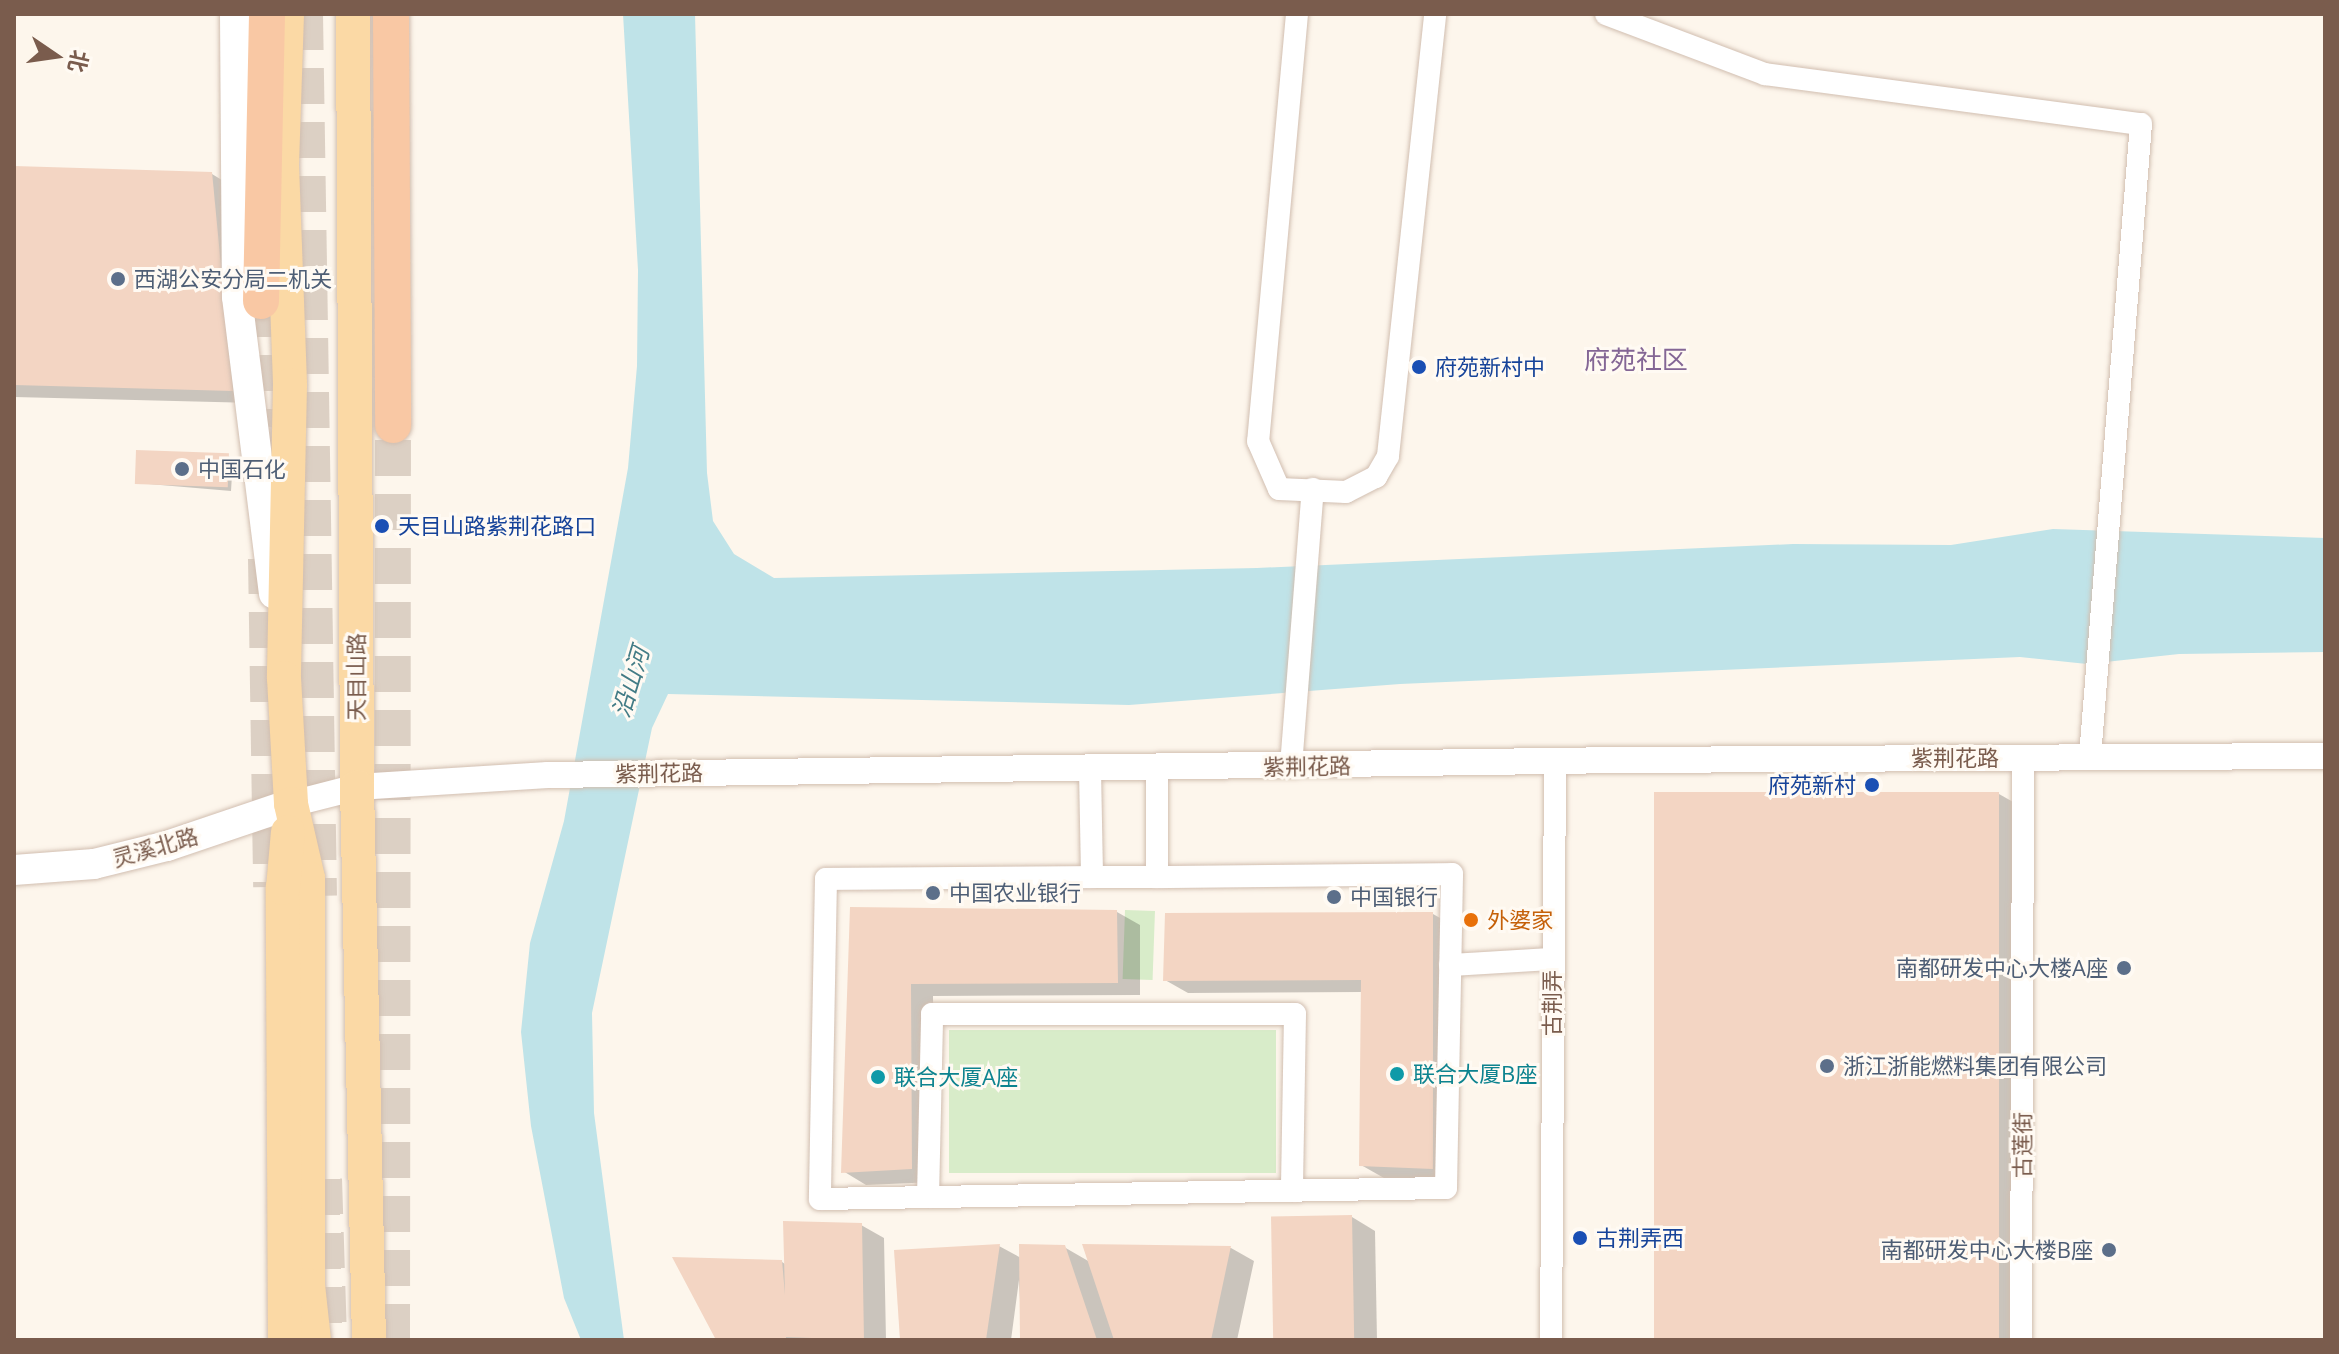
<!DOCTYPE html>
<html>
<head>
<meta charset="utf-8">
<style>
	body { margin:0 }
	#map { position:relative; width:2339px; height:1354px; overflow:hidden; background:#fdf6ec; font-family:"Open Sans","Noto Sans SC",sans-serif }
	div>[style] { position:absolute }
	.green>* { inset:0; background:#d8ecc9; transform-origin:0 0 }
	.water>* { inset:0; background:#bfe3e8 }
	.shadow>* { inset:0; background:#0003 }
	.building>* { inset:0; background:#f3d5c3; transform-origin:0 0 }
	.trunk-tunnel>* { height:36px; margin-top:-18px; transform-origin:0; background:repeating-linear-gradient(90deg,#dcd0c4 0 36px,transparent 0 54px) }
	.roads { filter:drop-shadow(0 0 2px #d1beb0) drop-shadow(0 0 2px #d1beb0) }
	.minor>* { height:22px; margin:-11px; padding:0 11px; transform-origin:11px; border-radius:11px; background:#fff }
	.tertiary>* { height:26px; margin:-13px; padding:0 13px; transform-origin:13px; border-radius:13px; background:#fff }
	.secondary>* { height:30px; margin:-15px; padding:0 15px; transform-origin:15px; border-radius:15px; background:#fff }
	.primary>* { height:34px; margin:-17px; padding:0 17px; transform-origin:17px; border-radius:17px; background:#fbd9a5 }
	.trunk>* { height:36px; margin:-18px; padding:0 18px; transform-origin:18px; border-radius:18px; background:#f9c8a4 }
	.dots>* { width:22px; height:22px; translate:-50% -50%; box-sizing:border-box; border:4px solid #fffaf3; border-radius:50% }
	span { translate:-50% -50%; white-space:nowrap; text-align:center; line-height:1.15; -webkit-text-stroke:6px #fffaf3; paint-order:stroke }
	.service-label { font-size:22px; color:#4e5e75 }
	.left { translate:0 -50%; text-align:left }
	.right { translate:-100% -50%; text-align:right }
	.transit-label { font-size:22px; color:#164399 }
	.street-label { font-size:22px; color:#7a5c4d }
	.food-label { font-size:22px; color:#c56008 }
	.culture-label { font-size:22px; color:#0d838f }
	.water-label { font-size:24px; color:#437c86; font-style:italic }
	.quarter-label { font-size:26px; color:#846695 }
	.frame { position:absolute; inset:0; border:16px solid #7a5c4d; pointer-events:none }
	.north { position:absolute; left:16px; top:16px; width:80px; height:80px; -webkit-text-stroke:6px #fffaf3; paint-order:stroke; rotate:103deg; font-size:22px; font-weight:700; line-height:32px; text-align:center; color:#7a5c4d }
	.north::after { content:''; display:block; margin:auto; width:28px; height:36px; background:#7a5c4d; clip-path:polygon(50% 0,100% 100%,50% 72%,0 100%) }
</style>
</head>
<body>
<div id="map">
	<div class="green">
		<div style="left:1125px;top:910px;width:30px;height:69px;rotate:2deg"></div>
		<div style="left:949px;top:1030px;width:327px;height:143px"></div>
	</div>
	<div class="water">
		<div style="clip-path:polygon(623px 14px,695px 14px,707px 473px,713px 521px,734px 554px,774px 578px,1257px 568px,1793px 544px,1951px 545px,2053px 529px,2325px 538px,2325px 652px,2179px 654px,2087px 664px,2020px 657px,1400px 684px,1129px 705px,668px 694px,652px 728px,592px 1013px,594px 1113px,624px 1340px,581px 1340px,564px 1298px,531px 1126px,521px 1032px,530px 943px,564px 821px,628px 468px,637px 366px,638px 270px)"></div>
	</div>
	<div class="shadow">
		<div style="clip-path:polygon(14px 168px,212px 174px,235px 188px,255px 403px,14px 397px)"></div>
		<div style="clip-path:polygon(228px 456px,233px 459px,231px 491px,137px 483px)"></div>
		<div style="clip-path:polygon(1999px 794px,2022px 807px,2022px 1340px,1656px 1340px)"></div>
		<div style="clip-path:polygon(852px 909px,1117px 912px,1140px 925px,1140px 995px,933px 996px,935px 1182px,866px 1185px,843px 1171px)"></div>
		<div style="clip-path:polygon(1433px 914px,1456px 927px,1455px 1181px,1384px 1178px,1361px 1165px,1363px 992px,1188px 993px,1165px 980px)"></div>
		<div style="clip-path:polygon(1352px 1217px,1375px 1231px,1377px 1340px,1282px 1340px)"></div>
		<div style="clip-path:polygon(861px 1225px,884px 1238px,886px 1340px,718px 1340px,782px 1262px,785px 1264px)"></div>
		<div style="clip-path:polygon(999px 1246px,1021px 1258px,1064px 1247px,1090px 1262px,1085px 1246px,1231px 1248px,1254px 1261px,1237px 1340px,1022px 1340px,1019px 1280px,1011px 1340px,902px 1340px)"></div>
	</div>
	<div class="building">
		<div style="clip-path:polygon(14px 166px,212px 172px,233px 391px,14px 385px)"></div>
		<div style="left:136px;top:450px;width:93px;height:34px;rotate:2deg"></div>
		<div style="left:1999px;top:792px;width:548px;height:345px;rotate:90deg"></div>
		<div style="clip-path:polygon(850px 907px,1117px 910px,1118px 983px,911px 984px,912px 1169px,841px 1173px)"></div>
		<div style="clip-path:polygon(1433px 912px,1433px 1169px,1359px 1166px,1361px 980px,1163px 981px,1165px 913px)"></div>
		<div style="left:1352px;top:1215px;width:125px;height:81px;rotate:89deg"></div>
		<div style="clip-path:polygon(783px 1221px,862px 1223px,864px 1340px,786px 1337px,786px 1340px,716px 1340px,672px 1257px,782px 1260px,785px 1295px)"></div>
		<div style="clip-path:polygon(1000px 1244px,986px 1340px,900px 1340px,894px 1250px)"></div>
		<div style="clip-path:polygon(1019px 1244px,1065px 1245px,1097px 1340px,1020px 1340px)"></div>
		<div style="clip-path:polygon(1082px 1244px,1231px 1246px,1211px 1340px,1114px 1340px)"></div>
	</div>
	<div class="trunk-tunnel">
		<div style="left:305px;top:14px;width:882px;rotate:89.09deg"></div>
		<div style="left:261px;top:301px;width:126px;rotate:89.1deg"></div>
		<div style="left:266px;top:558px;width:329px;rotate:89.1deg"></div>
		<div style="left:324px;top:1179px;width:161px;rotate:88.2deg"></div>
		<div style="left:392px;top:1340px;width:915px;rotate:-89.94deg"></div>
	</div>
	<div class="roads">
		<div class="minor">
			<div style="left:1297px;top:14px;width:429px;rotate:95.2deg"></div>
			<div style="left:1258px;top:441px;width:52px;rotate:66.4deg"></div>
			<div style="left:1279px;top:489px;width:67px;rotate:2.6deg"></div>
			<div style="left:1346px;top:492px;width:34px;rotate:-27deg"></div>
			<div style="left:1376px;top:477px;width:24px;rotate:-60deg"></div>
			<div style="left:1388px;top:456px;width:444px;rotate:-83.9deg"></div>
			<div style="left:1606px;top:14px;width:170px;rotate:20.7deg"></div>
			<div style="left:1765px;top:74px;width:379px;rotate:7.6deg"></div>
			<div style="left:2141px;top:124px;width:635px;rotate:94.61deg"></div>
			<div style="left:1291px;top:766px;width:278px;rotate:-85.5deg"></div>
			<div style="left:1090px;top:770px;width:107px;rotate:88.9deg"></div>
			<div style="left:1092px;top:877px;width:266px;rotate:179.6deg"></div>
			<div style="left:826px;top:879px;width:320px;rotate:91.1deg"></div>
			<div style="left:820px;top:1199px;width:626px;rotate:-1.01deg"></div>
			<div style="left:1446px;top:1188px;width:314px;rotate:-88.9deg"></div>
			<div style="left:1452px;top:874px;width:295px;rotate:179.4deg"></div>
			<div style="left:1157px;top:877px;width:108px;rotate:-90deg"></div>
			<div style="left:1092px;top:877px;width:65px"></div>
			<div style="left:1450px;top:965px;width:102px;rotate:-3.4deg"></div>
			<div style="left:928px;top:1197px;width:183px;rotate:-88.7deg"></div>
			<div style="left:932px;top:1014px;width:363px"></div>
			<div style="left:1295px;top:1014px;width:177px;rotate:91deg"></div>
			<div style="left:1551px;top:1340px;width:579px;rotate:-89.6deg"></div>
			<div style="left:2021px;top:1340px;width:582px;rotate:-89.8deg"></div>
		</div>
		<div class="tertiary">
			<div style="left:291px;top:804px;width:68px;rotate:-14.4deg"></div>
			<div style="left:357px;top:787px;width:191px;rotate:-3.6deg"></div>
			<div style="left:548px;top:775px;width:1078px;rotate:-0.8deg"></div>
			<div style="left:1626px;top:760px;width:699px;rotate:-0.33deg"></div>
		</div>
		<div class="secondary">
			<div style="left:235px;top:14px;width:283px;rotate:89.6deg"></div>
			<div style="left:237px;top:297px;width:299px;rotate:82.9deg"></div>
			<div style="left:14px;top:870px;width:80px;rotate:-4.3deg"></div>
			<div style="left:94px;top:864px;width:75px;rotate:-13.9deg"></div>
			<div style="left:167px;top:846px;width:131px;rotate:-18.7deg"></div>
		</div>
		<div class="primary">
			<div style="left:287px;top:14px;width:151px;rotate:91.9deg"></div>
			<div style="left:282px;top:165px;width:220px;rotate:87.9deg"></div>
			<div style="left:290px;top:385px;width:293px;rotate:91.2deg"></div>
			<div style="left:284px;top:678px;width:126px;rotate:86.8deg"></div>
			<div style="left:291px;top:804px;width:76px;rotate:77.1deg"></div>
			<div style="left:308px;top:878px;width:407px;rotate:90deg"></div>
			<div style="left:308px;top:1285px;width:55px;rotate:83.8deg"></div>
			<div style="left:353px;top:14px;width:773px;rotate:89.7deg"></div>
			<div style="left:357px;top:787px;width:553px;rotate:88.76deg"></div>
			<div style="left:285px;top:1340px;width:452px;rotate:-90.3deg"></div>
			<div style="left:283px;top:888px;width:56px;rotate:-84.9deg"></div>
		</div>
		<div class="trunk">
			<div style="left:391px;top:14px;width:411px;rotate:89.7deg"></div>
			<div style="left:261px;top:301px;width:287px;rotate:-88.8deg"></div>
		</div>
	</div>
	<div class="dots">
		<div style="left:118px;top:279px;background:#5c6f8a"></div>
		<div style="left:1419px;top:367px;background:#1a4fb4"></div>
		<div style="left:182px;top:469px;background:#5c6f8a"></div>
		<div style="left:382px;top:526px;background:#1a4fb4"></div>
		<div style="left:1872px;top:785px;background:#1a4fb4"></div>
		<div style="left:933px;top:893px;background:#5c6f8a"></div>
		<div style="left:1334px;top:897px;background:#5c6f8a"></div>
		<div style="left:1471px;top:920px;background:#e8710a"></div>
		<div style="left:2124px;top:968px;background:#5c6f8a"></div>
		<div style="left:1827px;top:1066px;background:#5c6f8a"></div>
		<div style="left:1397px;top:1074px;background:#0f9aa8"></div>
		<div style="left:878px;top:1077px;background:#0f9aa8"></div>
		<div style="left:1580px;top:1238px;background:#1a4fb4"></div>
		<div style="left:2109px;top:1250px;background:#5c6f8a"></div>
	</div>
	<div class="service-label">
		<span class="left" style="left:134px;top:279px">西湖公安分局二机关</span>
		<span class="left" style="left:198px;top:469px">中国石化</span>
		<span class="left" style="left:949px;top:893px">中国农业银行</span>
		<span class="left" style="left:1350px;top:897px">中国银行</span>
		<span class="right" style="left:2108px;top:968px">南都研发中心大楼A座</span>
		<span class="left" style="left:1843px;top:1066px">浙江浙能燃料集团有限公司</span>
		<span class="right" style="left:2093px;top:1250px">南都研发中心大楼B座</span>
	</div>
	<div class="transit-label">
		<span class="left" style="left:1435px;top:367px">府苑新村中</span>
		<span class="left" style="left:398px;top:526px">天目山路紫荆花路口</span>
		<span class="right" style="left:1856px;top:785px">府苑新村</span>
		<span class="left" style="left:1596px;top:1238px">古荆弄西</span>
	</div>
	<div class="street-label">
		<span style="left:356px;top:677px;rotate:-90deg">天目山路</span>
		<span style="left:1955px;top:758px">紫荆花路</span>
		<span style="left:1307px;top:766px;rotate:-1deg">紫荆花路</span>
		<span style="left:659px;top:773px;rotate:-1deg">紫荆花路</span>
		<span style="left:155px;top:847px;rotate:-16deg">灵溪北路</span>
		<span style="left:1552px;top:1003px;rotate:-90deg">古荆弄</span>
		<span style="left:2022px;top:1145px;rotate:-90deg">古莲街</span>
	</div>
	<div class="food-label">
		<span class="left" style="left:1487px;top:920px">外婆家</span>
	</div>
	<div class="culture-label">
		<span class="left" style="left:1413px;top:1074px">联合大厦B座</span>
		<span class="left" style="left:894px;top:1077px">联合大厦A座</span>
	</div>
	<div class="water-label">
		<span style="left:630px;top:682px;rotate:-73deg">沿山河</span>
	</div>
	<div class="quarter-label">
		<span style="left:1636px;top:360px">府苑社区</span>
	</div>
	<div class="frame"></div>
	<div class="north">北</div>
</div>
</body>
</html>
